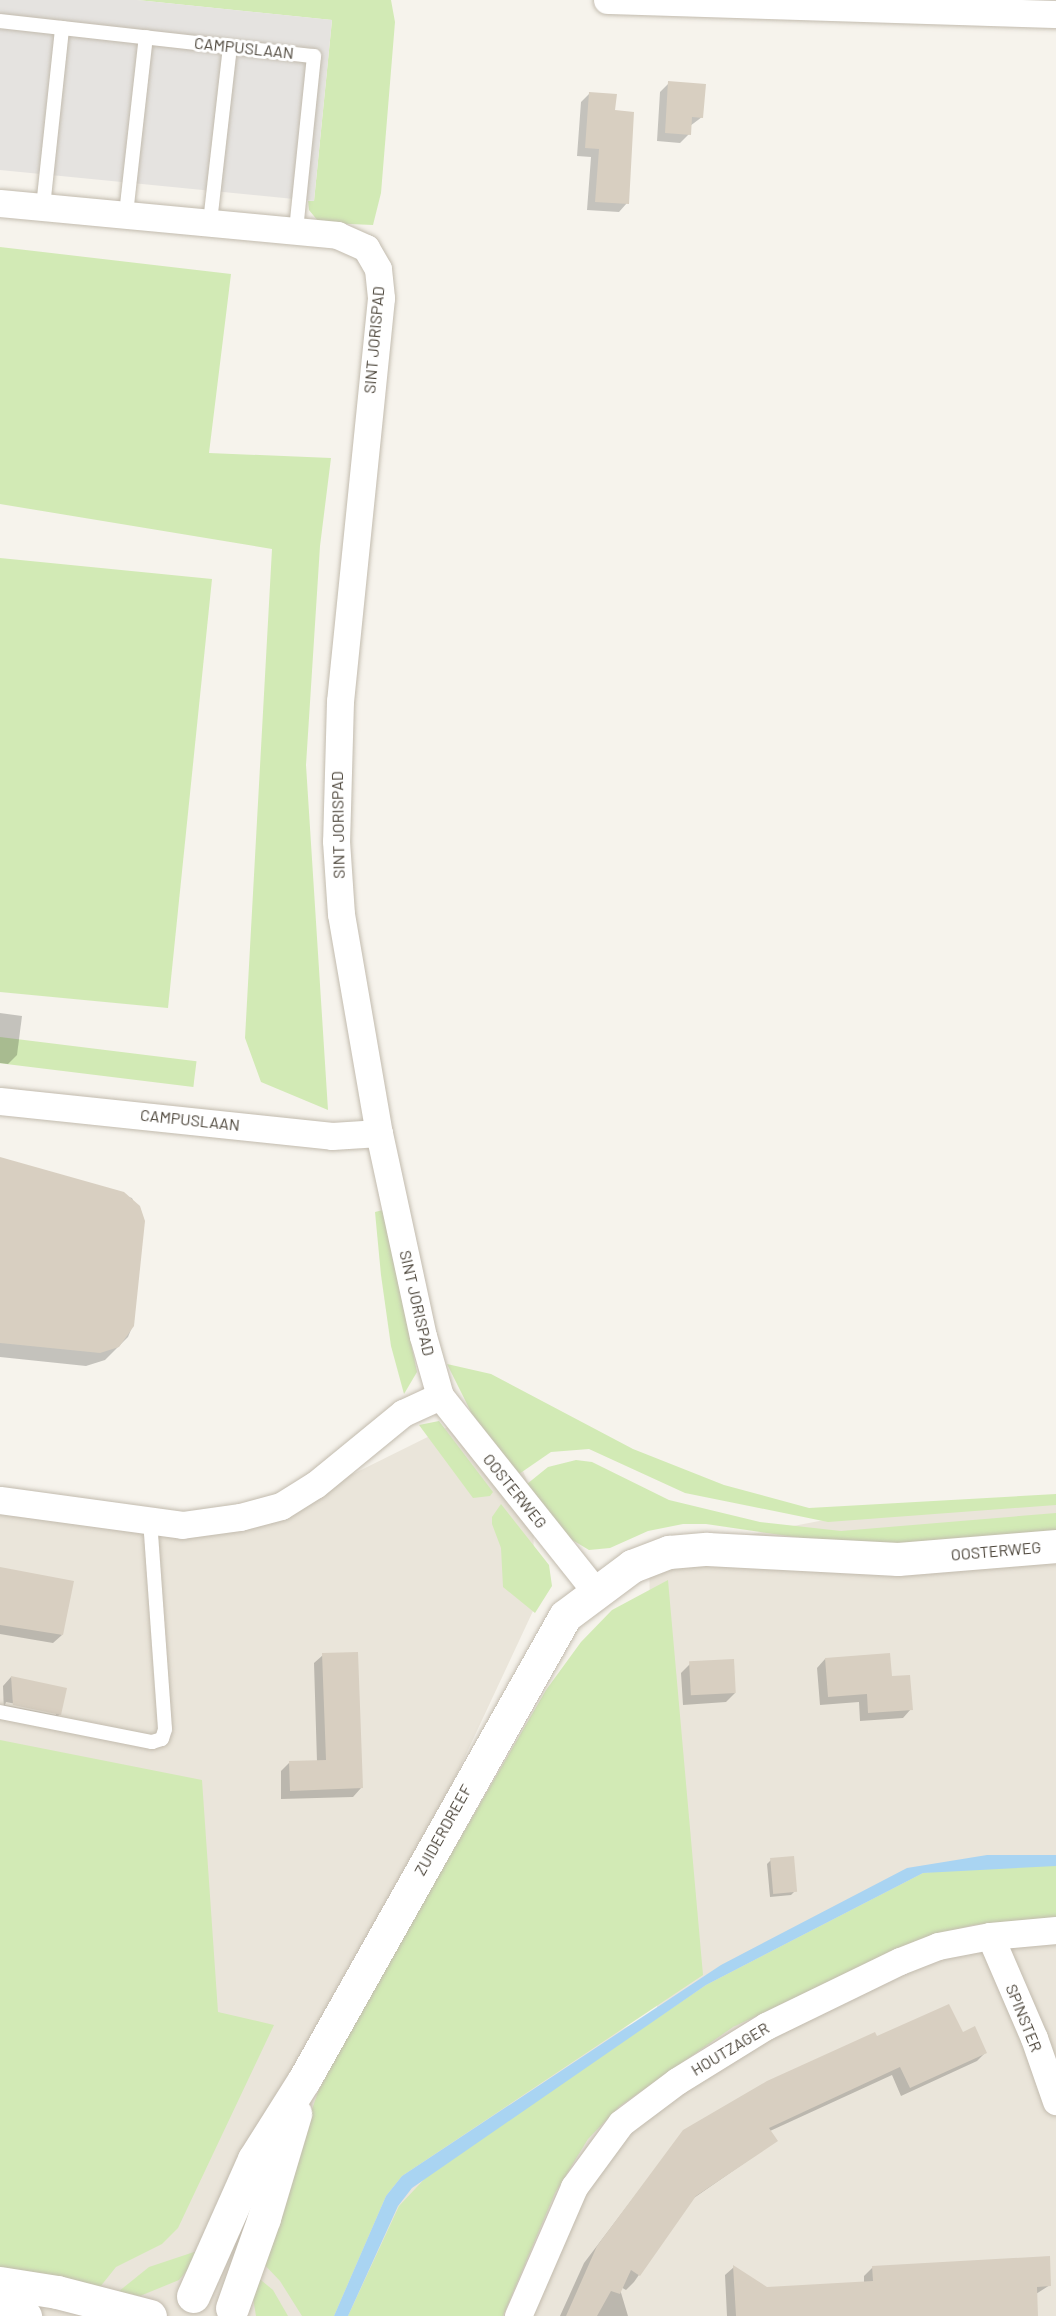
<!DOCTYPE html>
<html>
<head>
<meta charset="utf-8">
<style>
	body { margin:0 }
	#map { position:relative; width:1056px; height:2316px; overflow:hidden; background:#f6f3ec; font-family:Barlow,sans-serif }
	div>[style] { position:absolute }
	.residential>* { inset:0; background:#eae5da }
	.green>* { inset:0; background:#d2eab5; transform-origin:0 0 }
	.parking>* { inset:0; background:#e5e3e0 }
	.water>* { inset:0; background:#a9d4f2 }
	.shadow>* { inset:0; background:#0003 }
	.building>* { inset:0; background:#d8cfc1; transform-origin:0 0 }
	.roads { filter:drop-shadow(0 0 2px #c2bbae) drop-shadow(0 0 2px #c2bbae) }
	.service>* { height:14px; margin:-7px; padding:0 7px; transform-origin:7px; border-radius:7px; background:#fff }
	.minor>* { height:27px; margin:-13.5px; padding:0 13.5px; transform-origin:13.5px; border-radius:13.5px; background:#fff }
	.tertiary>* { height:33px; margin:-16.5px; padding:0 16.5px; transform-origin:16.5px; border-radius:16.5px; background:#fff }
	span { translate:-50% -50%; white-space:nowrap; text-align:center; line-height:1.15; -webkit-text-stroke:6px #fff; paint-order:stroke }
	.street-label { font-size:16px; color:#4b4439 }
</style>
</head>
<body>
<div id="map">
	<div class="residential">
		<div style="clip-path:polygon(462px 1420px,503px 1424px,534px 1497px,533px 1611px,358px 1985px,282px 2194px,657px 2012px,649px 1554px,845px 1516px,1056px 1500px,1056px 2316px,0 2316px,0 1489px,131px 1519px,236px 1514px,355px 1473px)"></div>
	</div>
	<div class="green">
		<div style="clip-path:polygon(137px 0,391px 0,395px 22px,381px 193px,373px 225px,327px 223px,318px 221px,309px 210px,308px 201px,314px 201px,332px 20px)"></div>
		<div style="clip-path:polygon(0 247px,231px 274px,209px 453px,331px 458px,320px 546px,306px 765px,328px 1110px,261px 1082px,245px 1038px,272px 549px,0 504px)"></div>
		<div style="clip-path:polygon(0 558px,212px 579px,168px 1008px,0 992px)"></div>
		<div style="left:0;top:1037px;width:198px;height:26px;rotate:7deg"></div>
		<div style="clip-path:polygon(383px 1210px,417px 1372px,404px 1394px,391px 1346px,381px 1275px,375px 1212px)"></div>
		<div style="clip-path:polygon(447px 1364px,491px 1374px,633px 1449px,724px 1485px,809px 1508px,1056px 1494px,1056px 1505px,828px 1522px,685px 1493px,589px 1449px,551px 1452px,519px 1474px,472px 1414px)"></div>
		<div style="clip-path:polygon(439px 1421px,493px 1492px,490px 1496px,473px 1498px,419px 1425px)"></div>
		<div style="clip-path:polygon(576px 1460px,592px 1462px,669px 1500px,760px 1522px,841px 1531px,1056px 1513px,1056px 1532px,915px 1544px,829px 1542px,706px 1524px,683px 1524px,648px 1531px,610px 1548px,589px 1550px,569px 1538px,527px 1484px,548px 1467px)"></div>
		<div style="clip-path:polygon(501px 1504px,549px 1565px,552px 1586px,535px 1613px,503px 1587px,501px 1548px,492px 1524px,492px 1517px)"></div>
		<div style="clip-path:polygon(668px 1580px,703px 1975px,402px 2176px,386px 2196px,334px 2316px,302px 2316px,280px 2281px,260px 2260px,318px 2092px,352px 2025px,546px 1690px,581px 1642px,612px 1610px)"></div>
		<div style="clip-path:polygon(0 1740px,202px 1780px,218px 2012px,274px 2025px,178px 2228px,162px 2244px,116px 2267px,96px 2292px,0 2269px)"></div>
		<div style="clip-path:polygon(1003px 1865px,1056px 1866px,1056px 1918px,973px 1925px,916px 1941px,733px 2027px,620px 2106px,588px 2139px,555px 2193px,503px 2316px,348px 2316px,399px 2206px,431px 2172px,706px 1985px,923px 1873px)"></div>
		<div style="clip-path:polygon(194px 2252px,202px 2253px,179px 2280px,140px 2296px,118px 2292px,149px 2267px)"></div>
		<div style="clip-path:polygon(256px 2276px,273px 2290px,288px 2316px,256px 2316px,253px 2298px)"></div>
	</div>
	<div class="parking">
		<div style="clip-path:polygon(0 0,137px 0,332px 20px,314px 201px,0 170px)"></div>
	</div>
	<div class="water">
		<div style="clip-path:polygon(987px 1855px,1056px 1855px,1056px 1866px,923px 1873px,706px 1985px,412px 2188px,398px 2206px,348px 2316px,334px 2316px,386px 2196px,402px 2176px,721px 1965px,907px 1868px)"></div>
	</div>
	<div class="shadow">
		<div style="clip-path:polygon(669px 83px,702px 117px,690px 126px,689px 134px,680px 143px,657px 141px,660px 92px)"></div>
		<div style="clip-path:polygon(590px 93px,627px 203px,619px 212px,587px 210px,591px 157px,577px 156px,581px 102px)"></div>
		<div style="clip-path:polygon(0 1013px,22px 1016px,17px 1055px,8px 1064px,0 1063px)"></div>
		<div style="clip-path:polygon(0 1159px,132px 1198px,143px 1222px,133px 1325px,128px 1337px,105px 1360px,86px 1366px,0 1357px)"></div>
		<div style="clip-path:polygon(0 1568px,62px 1635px,53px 1643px,0 1634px)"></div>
		<div style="clip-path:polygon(323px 1655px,361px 1788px,353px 1797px,281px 1799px,281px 1771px,289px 1763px,317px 1762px,314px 1663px)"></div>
		<div style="clip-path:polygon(825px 1659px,890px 1678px,911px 1709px,903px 1718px,860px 1721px,859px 1702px,820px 1705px,817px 1668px)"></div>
		<div style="clip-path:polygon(690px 1664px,735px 1693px,726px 1702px,683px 1705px,681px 1673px)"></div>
		<div style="clip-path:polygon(evenodd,11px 1677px,60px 1714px,51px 1723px,4px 1714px,3px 1686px,11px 1677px,6px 1702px,56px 1712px,56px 1715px,5px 1705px,6px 1702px)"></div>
		<div style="clip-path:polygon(771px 1860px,795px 1891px,791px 1895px,770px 1897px,767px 1864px)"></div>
		<div style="clip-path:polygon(876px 2038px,985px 2053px,977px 2061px,901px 2096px,892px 2075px,770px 2131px,776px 2141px,691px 2200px,634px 2282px,626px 2290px,619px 2286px,628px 2316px,560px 2316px,584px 2263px,684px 2131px)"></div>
		<div style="clip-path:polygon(734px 2267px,767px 2289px,864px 2283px,864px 2276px,873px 2267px,1050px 2285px,1036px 2294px,1037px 2316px,727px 2316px,725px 2275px)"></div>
	</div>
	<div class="building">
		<div style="clip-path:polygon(668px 81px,706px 84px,703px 118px,692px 117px,691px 135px,665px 133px)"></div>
		<div style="clip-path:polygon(589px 92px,617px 94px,615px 110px,634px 112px,629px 204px,595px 202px,599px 149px,585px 148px)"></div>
		<div style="clip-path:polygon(0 1157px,124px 1192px,140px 1206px,145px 1221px,134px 1326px,119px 1347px,100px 1353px,0 1343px)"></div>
		<div style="clip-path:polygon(0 1567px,74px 1581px,63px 1635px,0 1625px)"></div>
		<div style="clip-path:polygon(358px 1652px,363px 1788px,290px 1791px,289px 1761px,326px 1760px,322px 1653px)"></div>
		<div style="clip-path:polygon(890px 1653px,892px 1676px,910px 1675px,913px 1710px,868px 1713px,867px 1694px,828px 1697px,825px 1658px)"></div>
		<div style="left:734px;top:1659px;width:34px;height:45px;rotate:87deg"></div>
		<div style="clip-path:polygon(11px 1676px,67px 1688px,61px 1715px,13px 1705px)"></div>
		<div style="left:794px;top:1856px;width:36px;height:24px;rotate:85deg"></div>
		<div style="clip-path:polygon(949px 2004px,963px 2032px,975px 2026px,987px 2053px,910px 2088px,900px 2067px,769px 2128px,778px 2141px,696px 2196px,640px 2276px,631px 2270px,620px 2294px,611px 2291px,597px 2316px,566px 2316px,597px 2246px,683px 2130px,767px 2081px,875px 2032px,877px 2036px)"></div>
		<div style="clip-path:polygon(1050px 2256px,1051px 2286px,1037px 2287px,1038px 2316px,736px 2316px,733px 2265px,767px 2287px,873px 2281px,872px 2266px)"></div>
	</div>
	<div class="roads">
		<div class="service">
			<div style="left:0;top:21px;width:316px;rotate:6.4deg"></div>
			<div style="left:314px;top:56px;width:175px;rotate:95.9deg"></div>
			<div style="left:43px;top:207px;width:180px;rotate:-83.9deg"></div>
			<div style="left:126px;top:214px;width:178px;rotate:-83.6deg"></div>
			<div style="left:210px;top:222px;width:176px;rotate:-83.5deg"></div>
			<div style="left:0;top:1712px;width:155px;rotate:11.2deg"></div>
			<div style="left:152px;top:1742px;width:10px;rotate:-17deg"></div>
			<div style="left:162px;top:1739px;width:10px;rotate:-73deg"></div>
			<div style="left:165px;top:1729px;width:210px;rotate:-94.1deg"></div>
		</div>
		<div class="minor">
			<div style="left:607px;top:0;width:449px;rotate:1.8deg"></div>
			<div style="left:0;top:203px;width:339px;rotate:5.4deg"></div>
			<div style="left:337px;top:235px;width:32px;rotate:24deg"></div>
			<div style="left:366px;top:248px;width:24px;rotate:60deg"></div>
			<div style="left:378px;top:269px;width:29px;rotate:84deg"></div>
			<div style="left:381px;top:298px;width:405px;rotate:95.8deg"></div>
			<div style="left:340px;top:701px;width:140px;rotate:91.6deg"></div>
			<div style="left:336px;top:841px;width:73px;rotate:86.1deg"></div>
			<div style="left:341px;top:914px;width:222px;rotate:80.2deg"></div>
			<div style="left:379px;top:1133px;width:208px;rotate:77.8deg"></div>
			<div style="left:423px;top:1336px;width:62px;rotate:74.2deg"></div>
			<div style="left:440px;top:1396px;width:249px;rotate:51.5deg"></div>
			<div style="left:0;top:1101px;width:334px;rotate:6deg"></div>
			<div style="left:332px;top:1136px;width:47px;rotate:-3.7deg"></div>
			<div style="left:0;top:1500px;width:184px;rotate:7.8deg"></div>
			<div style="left:182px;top:1525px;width:59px;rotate:-7.9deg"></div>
			<div style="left:240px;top:1517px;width:42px;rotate:-15deg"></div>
			<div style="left:281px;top:1506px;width:40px;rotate:-32deg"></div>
			<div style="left:315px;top:1485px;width:114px;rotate:-39.3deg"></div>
			<div style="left:403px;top:1413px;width:41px;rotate:-24.7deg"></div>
			<div style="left:990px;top:1936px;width:111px;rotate:66.7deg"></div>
			<div style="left:1034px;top:2038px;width:67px;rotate:70.8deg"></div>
			<div style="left:518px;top:2316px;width:141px;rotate:-66.5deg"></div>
			<div style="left:574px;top:2187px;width:79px;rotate:-53.7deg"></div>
			<div style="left:621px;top:2123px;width:70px;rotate:-36.9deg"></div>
			<div style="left:677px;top:2081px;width:105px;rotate:-31.7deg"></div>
			<div style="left:766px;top:2026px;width:149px;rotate:-25.9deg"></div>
			<div style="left:900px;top:1961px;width:41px;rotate:-21.5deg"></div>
			<div style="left:938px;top:1946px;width:53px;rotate:-10.9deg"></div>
			<div style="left:990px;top:1936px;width:66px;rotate:-5.2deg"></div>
		</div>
		<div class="tertiary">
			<div style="left:0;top:2283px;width:58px;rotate:9deg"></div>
			<div style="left:57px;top:2292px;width:96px;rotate:14.5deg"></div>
			<div style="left:193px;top:2296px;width:150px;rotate:-66deg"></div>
			<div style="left:254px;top:2159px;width:93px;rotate:-57.7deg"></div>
			<div style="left:304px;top:2080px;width:532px;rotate:-60.64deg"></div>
			<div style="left:565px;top:1616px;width:84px;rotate:-36.7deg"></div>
			<div style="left:632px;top:1566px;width:40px;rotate:-21deg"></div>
			<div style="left:669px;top:1552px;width:38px;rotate:-5deg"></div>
			<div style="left:707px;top:1549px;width:191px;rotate:3deg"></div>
			<div style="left:898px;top:1559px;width:159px;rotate:-4.7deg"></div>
			<div style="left:0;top:2304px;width:28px;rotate:26deg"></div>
			<div style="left:232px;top:2308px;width:96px;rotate:-70.4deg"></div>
			<div style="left:264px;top:2218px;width:109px;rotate:-73.4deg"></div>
		</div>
	</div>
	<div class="street-label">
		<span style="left:244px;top:48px;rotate:6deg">CAMPUSLAAN</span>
		<span style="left:374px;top:340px;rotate:-85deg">SINT JORISPAD</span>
		<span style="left:338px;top:825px;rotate:-91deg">SINT JORISPAD</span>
		<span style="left:190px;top:1120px;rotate:6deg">CAMPUSLAAN</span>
		<span style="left:417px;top:1303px;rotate:77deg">SINT JORISPAD</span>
		<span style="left:515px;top:1491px;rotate:51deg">OOSTERWEG</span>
		<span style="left:996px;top:1551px;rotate:-5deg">OOSTERWEG</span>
		<span style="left:443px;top:1830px;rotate:-61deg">ZUIDERDREEF</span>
		<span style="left:1024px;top:2018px;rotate:68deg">SPINSTER</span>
		<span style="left:730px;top:2049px;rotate:-31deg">HOUTZAGER</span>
	</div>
</div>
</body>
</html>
